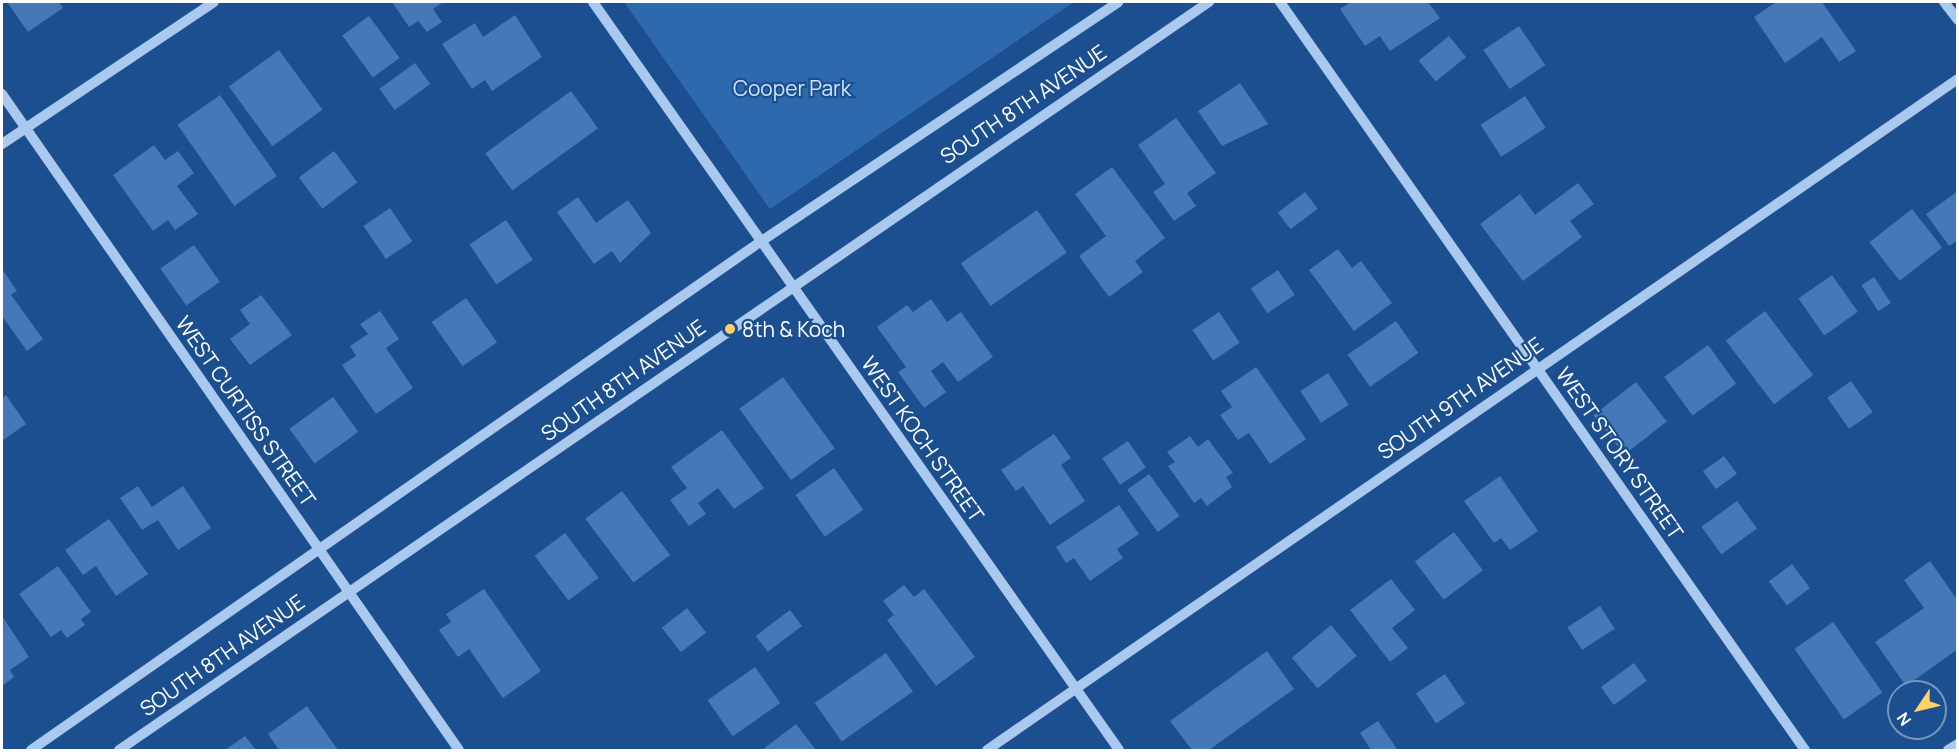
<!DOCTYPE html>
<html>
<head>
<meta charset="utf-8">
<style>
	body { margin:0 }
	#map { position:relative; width:1959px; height:752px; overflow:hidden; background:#1b4f8f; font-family:Manrope,sans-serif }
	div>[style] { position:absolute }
	.green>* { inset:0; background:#2e69ad }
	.building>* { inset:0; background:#4478b7; transform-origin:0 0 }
	.minor>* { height:10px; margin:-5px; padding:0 5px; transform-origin:5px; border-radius:5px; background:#a9c9ee }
	.dots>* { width:16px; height:16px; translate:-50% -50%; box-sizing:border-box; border:3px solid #1b4f8f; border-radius:50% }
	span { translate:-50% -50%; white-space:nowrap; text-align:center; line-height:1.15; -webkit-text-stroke:4.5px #1b4f8f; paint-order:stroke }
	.park-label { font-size:21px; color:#cfe3fa }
	.street-label { font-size:21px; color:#fff }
	.poi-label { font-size:21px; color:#fff }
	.left { translate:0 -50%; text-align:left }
	.frame { position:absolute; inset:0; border:3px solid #fff; pointer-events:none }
	.north { position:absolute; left:1887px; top:680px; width:60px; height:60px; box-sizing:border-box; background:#1b4f8f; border:2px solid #7695bc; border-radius:50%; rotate:235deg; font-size:16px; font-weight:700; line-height:24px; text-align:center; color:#fff }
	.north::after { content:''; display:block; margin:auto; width:21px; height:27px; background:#ffd166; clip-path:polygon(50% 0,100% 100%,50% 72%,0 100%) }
</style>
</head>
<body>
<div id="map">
	<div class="green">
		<div style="clip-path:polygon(624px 2px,1074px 2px,770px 209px)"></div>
	</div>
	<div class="building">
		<div style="clip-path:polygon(7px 2px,59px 2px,63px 8px,28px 32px)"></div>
		<div style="clip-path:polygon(392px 2px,443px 2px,433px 9px,442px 22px,427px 32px,418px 21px,409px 27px)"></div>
		<div style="clip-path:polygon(1351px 2px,1428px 2px,1440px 18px,1390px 51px,1380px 36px,1365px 46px,1340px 9px)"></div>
		<div style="clip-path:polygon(1776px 2px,1822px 2px,1856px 51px,1839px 62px,1822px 37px,1785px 63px,1754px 17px)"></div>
		<div style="clip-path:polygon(515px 15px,542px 57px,492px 91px,485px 80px,472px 89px,442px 44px,475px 23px,483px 37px)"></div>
		<div style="left:369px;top:16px;width:52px;height:33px;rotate:54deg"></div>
		<div style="left:1519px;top:26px;width:47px;height:43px;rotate:56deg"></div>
		<div style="left:1449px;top:36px;width:27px;height:39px;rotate:51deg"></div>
		<div style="left:279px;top:50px;width:74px;height:62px;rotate:54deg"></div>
		<div style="left:415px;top:63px;width:26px;height:44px;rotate:54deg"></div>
		<div style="clip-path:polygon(1240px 83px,1268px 124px,1222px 146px,1198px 111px)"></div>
		<div style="left:571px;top:91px;width:46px;height:106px;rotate:54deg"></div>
		<div style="left:220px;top:95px;width:99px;height:52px;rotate:55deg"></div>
		<div style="left:1525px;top:96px;width:38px;height:53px;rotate:57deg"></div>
		<div style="clip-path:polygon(1176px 118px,1216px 173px,1187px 193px,1196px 206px,1174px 221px,1153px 192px,1165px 184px,1138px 145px)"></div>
		<div style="clip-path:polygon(154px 145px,165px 160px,178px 151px,194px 173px,177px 186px,198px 214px,175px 230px,168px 220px,153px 231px,113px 175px)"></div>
		<div style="left:334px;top:151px;width:39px;height:44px;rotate:53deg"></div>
		<div style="clip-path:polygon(1112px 167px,1165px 238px,1135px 261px,1143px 272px,1109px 297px,1079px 256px,1106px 236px,1075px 194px)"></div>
		<div style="clip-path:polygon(1578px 183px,1594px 204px,1570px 221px,1582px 237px,1523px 281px,1480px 224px,1520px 194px,1535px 215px)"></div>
		<div style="clip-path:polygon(1958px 191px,1958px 240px,1949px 246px,1926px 214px)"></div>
		<div style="left:1305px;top:192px;width:21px;height:34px;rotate:53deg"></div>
		<div style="clip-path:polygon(578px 197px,596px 223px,628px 200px,651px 233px,620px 263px,612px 251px,594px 264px,557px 212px)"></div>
		<div style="left:390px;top:208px;width:40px;height:32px;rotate:56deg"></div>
		<div style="left:1912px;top:209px;width:49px;height:54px;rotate:52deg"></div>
		<div style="left:1037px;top:210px;width:52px;height:93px;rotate:55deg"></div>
		<div style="left:506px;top:220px;width:48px;height:44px;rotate:56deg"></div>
		<div style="left:194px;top:245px;width:45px;height:41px;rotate:55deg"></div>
		<div style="clip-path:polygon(1338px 249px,1352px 268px,1361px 261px,1392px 303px,1354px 331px,1309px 270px)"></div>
		<div style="clip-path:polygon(2px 269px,17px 291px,11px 295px,43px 339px,27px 351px,2px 316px)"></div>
		<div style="left:1278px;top:270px;width:30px;height:33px;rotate:56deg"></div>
		<div style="left:1832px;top:275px;width:45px;height:41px;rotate:55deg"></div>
		<div style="left:1874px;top:277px;width:31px;height:15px;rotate:57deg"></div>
		<div style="clip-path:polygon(261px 295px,292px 335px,250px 365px,230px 339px,250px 324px,240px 310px)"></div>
		<div style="left:466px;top:298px;width:54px;height:42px;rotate:55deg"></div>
		<div style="clip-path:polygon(931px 299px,947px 322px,961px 312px,993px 357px,958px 382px,943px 362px,931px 371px,946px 392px,924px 408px,898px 372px,906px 367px,877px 327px,907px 305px,913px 312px)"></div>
		<div style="clip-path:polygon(380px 311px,399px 339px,386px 348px,413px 388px,376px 414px,342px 365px,356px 356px,350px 346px,368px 334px,360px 324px)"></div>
		<div style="left:1765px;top:311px;width:80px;height:49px;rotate:53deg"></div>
		<div style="left:1219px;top:312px;width:37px;height:32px;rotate:56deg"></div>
		<div style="left:1396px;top:321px;width:39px;height:59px;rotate:55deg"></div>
		<div style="left:1708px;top:345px;width:48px;height:54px;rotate:54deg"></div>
		<div style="clip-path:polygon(1256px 367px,1306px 439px,1270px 464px,1249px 433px,1238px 440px,1220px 415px,1232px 407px,1221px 391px)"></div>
		<div style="left:1328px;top:373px;width:38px;height:33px;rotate:57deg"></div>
		<div style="left:783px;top:377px;width:88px;height:54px;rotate:54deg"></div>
		<div style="left:1851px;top:381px;width:38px;height:29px;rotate:55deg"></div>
		<div style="left:1636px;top:382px;width:50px;height:54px;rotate:52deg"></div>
		<div style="clip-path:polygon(6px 395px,26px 424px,2px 441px,2px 399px)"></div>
		<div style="left:333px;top:397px;width:43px;height:54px;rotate:54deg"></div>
		<div style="clip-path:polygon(722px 430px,764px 488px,734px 509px,718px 488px,698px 503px,706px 514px,689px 526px,670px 500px,687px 488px,671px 467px)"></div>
		<div style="clip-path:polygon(1054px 434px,1071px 458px,1061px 465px,1085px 501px,1050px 525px,1023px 486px,1016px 491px,1001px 470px)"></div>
		<div style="clip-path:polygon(1190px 436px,1198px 447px,1208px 439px,1233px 473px,1226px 477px,1232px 487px,1207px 506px,1201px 498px,1194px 503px,1168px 466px,1175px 462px,1167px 452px)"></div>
		<div style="left:1128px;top:441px;width:32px;height:31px;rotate:56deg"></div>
		<div style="left:1724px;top:456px;width:22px;height:26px;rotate:54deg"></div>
		<div style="left:834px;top:468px;width:51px;height:47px;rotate:55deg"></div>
		<div style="left:1149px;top:474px;width:52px;height:27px;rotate:54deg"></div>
		<div style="clip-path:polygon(1500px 476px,1538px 531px,1510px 550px,1501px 538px,1494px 543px,1464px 501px)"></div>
		<div style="clip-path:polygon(138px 486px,152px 507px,183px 486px,211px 528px,178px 550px,158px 520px,142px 530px,120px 498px)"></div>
		<div style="left:622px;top:491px;width:80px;height:46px;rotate:53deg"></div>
		<div style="left:1737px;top:501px;width:34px;height:44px;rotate:54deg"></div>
		<div style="clip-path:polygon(1119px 505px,1139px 534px,1117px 549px,1123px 558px,1090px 581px,1074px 558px,1066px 563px,1056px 547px)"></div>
		<div style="clip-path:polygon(109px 519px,148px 574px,116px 596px,96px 566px,83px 575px,65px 550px)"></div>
		<div style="left:1454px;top:532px;width:48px;height:49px;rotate:53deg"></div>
		<div style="left:565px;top:533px;width:56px;height:38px;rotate:53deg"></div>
		<div style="clip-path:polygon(1930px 561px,1958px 601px,1958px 649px,1906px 686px,1875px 642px,1924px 608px,1904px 580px)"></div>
		<div style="left:1792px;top:564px;width:30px;height:29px;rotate:53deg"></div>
		<div style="clip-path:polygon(58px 566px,91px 612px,81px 619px,85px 625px,67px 638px,61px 630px,51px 637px,19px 594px)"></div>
		<div style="clip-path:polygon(1391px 579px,1415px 610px,1392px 628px,1408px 648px,1390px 662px,1350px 610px)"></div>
		<div style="clip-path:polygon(904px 585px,914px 597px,924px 589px,975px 657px,936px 686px,887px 620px,894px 615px,883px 601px)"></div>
		<div style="clip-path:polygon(484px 589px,541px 671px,503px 698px,469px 649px,458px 657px,439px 630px,451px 622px,446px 614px)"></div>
		<div style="left:1600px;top:606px;width:27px;height:39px;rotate:57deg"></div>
		<div style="left:687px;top:608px;width:31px;height:32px;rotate:52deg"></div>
		<div style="left:790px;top:610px;width:20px;height:43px;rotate:53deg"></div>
		<div style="clip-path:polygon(2px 616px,29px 657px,10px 670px,14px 677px,2px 686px)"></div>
		<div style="left:1833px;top:622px;width:86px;height:47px;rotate:55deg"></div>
		<div style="left:1331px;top:625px;width:40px;height:51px;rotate:50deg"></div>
		<div style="clip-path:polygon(1267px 651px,1294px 689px,1209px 750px,1192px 750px,1170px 721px)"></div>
		<div style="left:886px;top:653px;width:47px;height:87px;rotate:55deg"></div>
		<div style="left:1634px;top:663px;width:22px;height:41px;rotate:54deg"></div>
		<div style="left:755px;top:667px;width:44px;height:58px;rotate:55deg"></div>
		<div style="left:1445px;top:674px;width:36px;height:35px;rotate:56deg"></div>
		<div style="clip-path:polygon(307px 706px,338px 750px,279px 750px,268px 734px)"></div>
		<div style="clip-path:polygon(1378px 721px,1397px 749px,1394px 750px,1371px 750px,1360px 733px)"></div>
		<div style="clip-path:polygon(796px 724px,816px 750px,762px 750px)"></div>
		<div style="clip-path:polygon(245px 736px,256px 750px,225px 750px)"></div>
	</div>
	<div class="minor">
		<div style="left:593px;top:2px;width:914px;rotate:54.88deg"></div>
		<div style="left:1280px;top:2px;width:914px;rotate:54.94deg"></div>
		<div style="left:1944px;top:2px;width:23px;rotate:52deg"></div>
		<div style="left:2px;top:94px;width:799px;rotate:55.14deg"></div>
		<div style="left:2px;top:144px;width:255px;rotate:-33.8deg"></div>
		<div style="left:31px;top:750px;width:889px;rotate:-34.87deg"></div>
		<div style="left:760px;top:242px;width:431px;rotate:-33.8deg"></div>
		<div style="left:119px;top:750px;width:1322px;rotate:-34.46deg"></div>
		<div style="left:987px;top:750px;width:1180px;rotate:-34.65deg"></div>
		<div style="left:1948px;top:750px;width:12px;rotate:-31deg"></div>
	</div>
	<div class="dots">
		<div style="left:730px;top:329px;background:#ffd166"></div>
	</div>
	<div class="park-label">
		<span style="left:792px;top:88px">Cooper Park</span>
	</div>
	<div class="street-label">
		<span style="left:1023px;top:104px;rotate:-34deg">SOUTH 8TH AVENUE</span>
		<span style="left:623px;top:380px;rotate:-35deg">SOUTH 8TH AVENUE</span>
		<span style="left:1460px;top:398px;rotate:-35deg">SOUTH 9TH AVENUE</span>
		<span style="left:246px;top:411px;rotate:55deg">WEST CURTISS STREET</span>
		<span style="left:923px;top:439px;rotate:55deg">WEST KOCH STREET</span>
		<span style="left:1620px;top:453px;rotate:55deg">WEST STORY STREET</span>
		<span style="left:222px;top:655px;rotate:-35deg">SOUTH 8TH AVENUE</span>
	</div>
	<div class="poi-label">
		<span class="left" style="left:742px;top:329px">8th &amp; Koch</span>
	</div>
	<div class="frame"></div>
	<div class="north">N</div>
</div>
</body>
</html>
